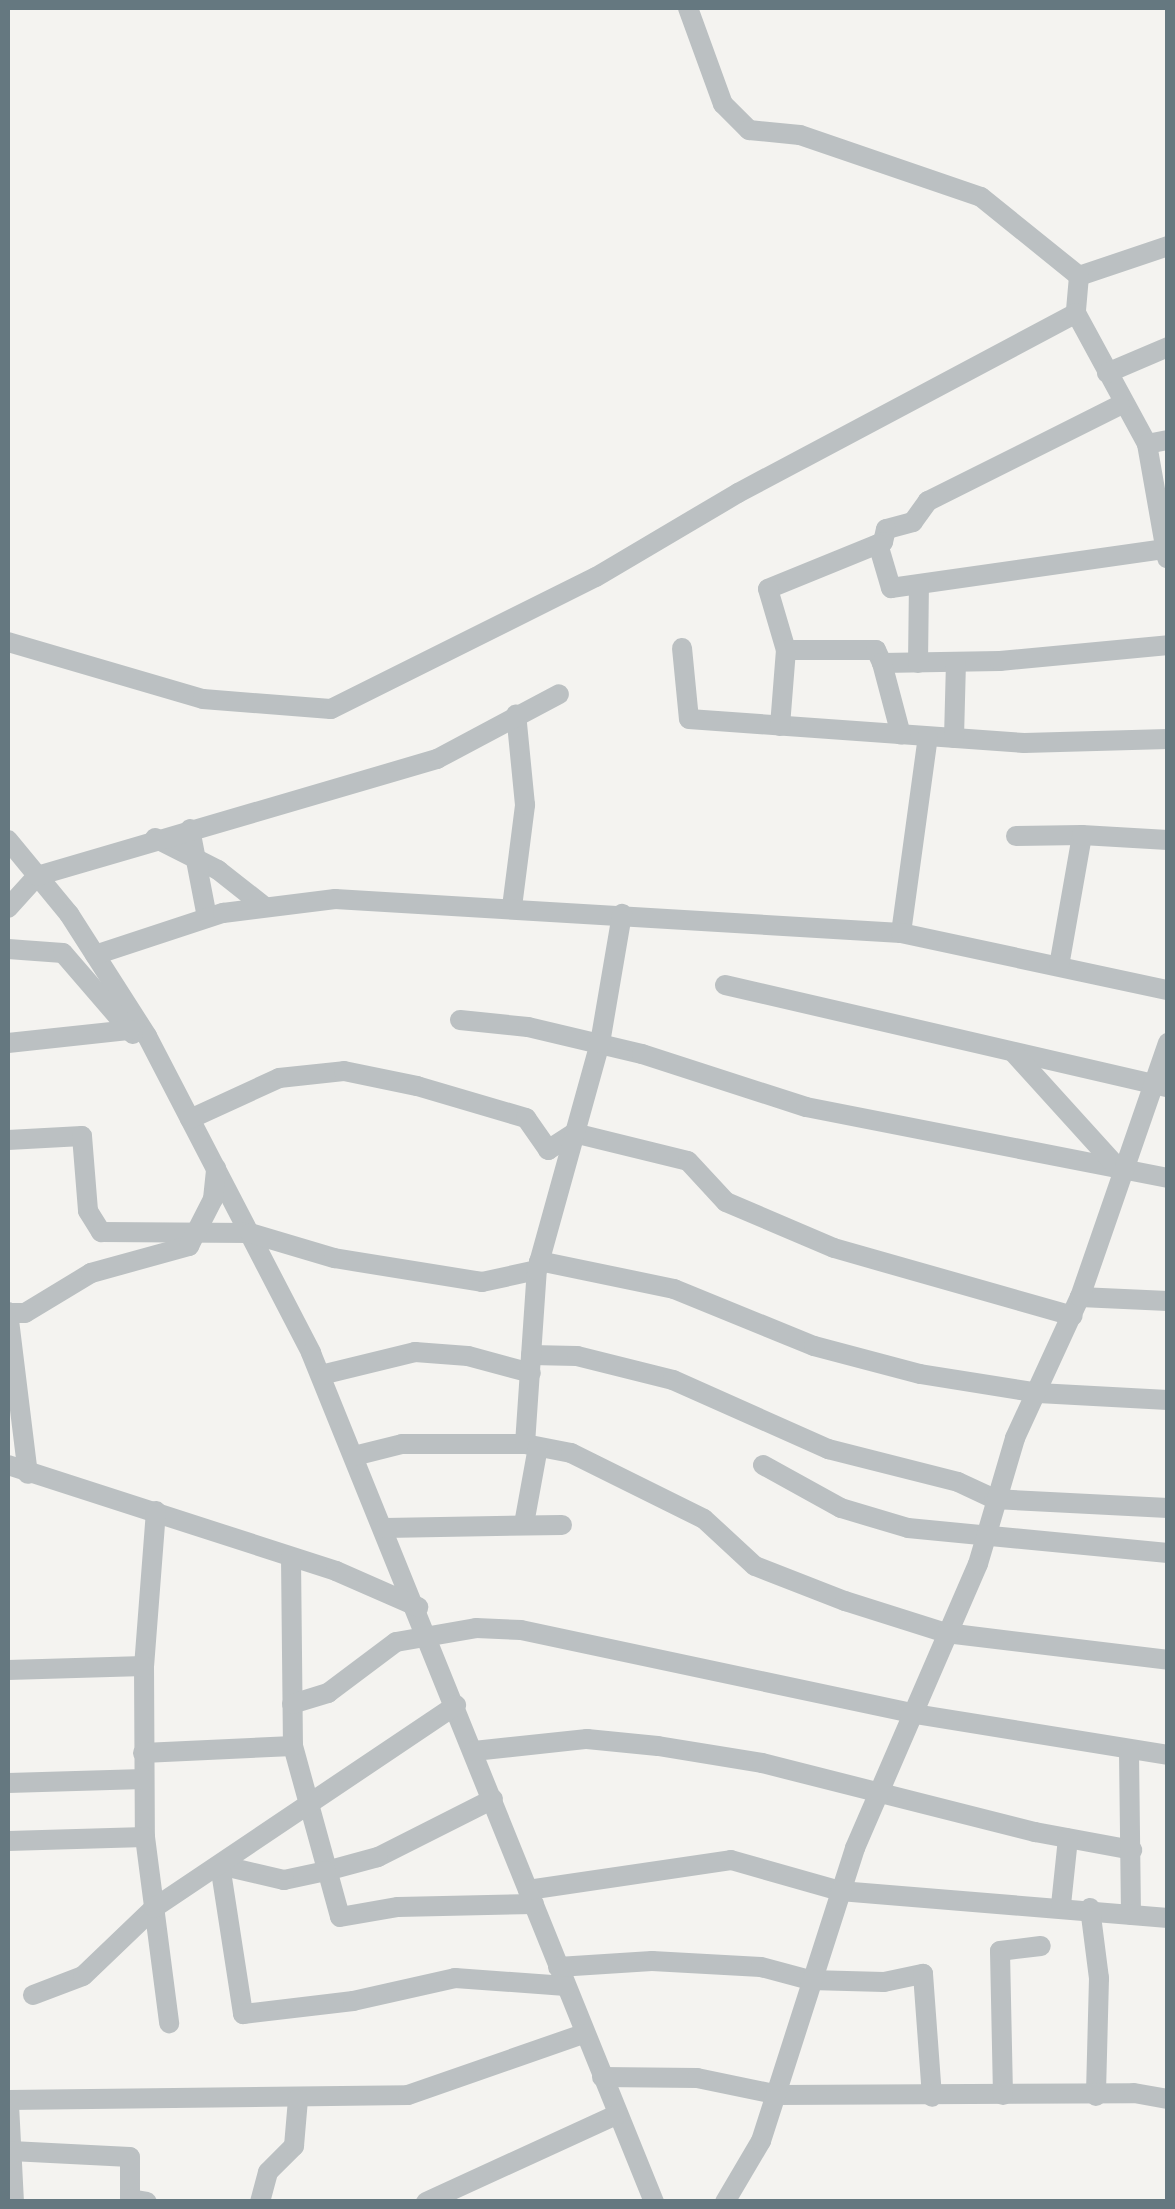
<!DOCTYPE html>
<html>
<head>
<meta charset="utf-8">
<style>
	body { margin:0 }
	#map { position:relative; width:1175px; height:2209px; overflow:hidden; background:#f4f3f0; font-family:"DejaVu Sans",sans-serif }
	div>[style] { position:absolute }
	.minor>* { height:20px; margin:-10px; padding:0 10px; transform-origin:10px; border-radius:10px; background:#bbc0c2 }
	span { translate:-50% -50%; white-space:nowrap; text-align:center; line-height:1.15; -webkit-text-stroke:10px #fff; paint-order:stroke }
	.frame { position:absolute; inset:0; border:10px solid #657880; pointer-events:none }
</style>
</head>
<body>
<div id="map">
	<div class="minor">
		<div style="left:688px;top:8px;width:102px;rotate:70deg"></div>
		<div style="left:723px;top:104px;width:37px;rotate:45deg"></div>
		<div style="left:749px;top:130px;width:51px;rotate:5.6deg"></div>
		<div style="left:800px;top:135px;width:191px;rotate:18.9deg"></div>
		<div style="left:981px;top:197px;width:126px;rotate:38.9deg"></div>
		<div style="left:1079px;top:276px;width:94px;rotate:-18.6deg"></div>
		<div style="left:1079px;top:276px;width:37px;rotate:95deg"></div>
		<div style="left:1076px;top:313px;width:149px;rotate:61.5deg"></div>
		<div style="left:1147px;top:444px;width:116px;rotate:80deg"></div>
		<div style="left:1107px;top:373px;width:66px;rotate:-23.1deg"></div>
		<div style="left:1120px;top:405px;width:215px;rotate:153.4deg"></div>
		<div style="left:928px;top:501px;width:26px;rotate:126deg"></div>
		<div style="left:913px;top:522px;width:28px;rotate:165deg"></div>
		<div style="left:886px;top:529px;width:13px;rotate:103deg"></div>
		<div style="left:883px;top:542px;width:124px;rotate:157.8deg"></div>
		<div style="left:768px;top:589px;width:64px;rotate:73.6deg"></div>
		<div style="left:786px;top:650px;width:90px"></div>
		<div style="left:876px;top:650px;width:14px;rotate:65deg"></div>
		<div style="left:882px;top:663px;width:118px;rotate:-1deg"></div>
		<div style="left:1000px;top:661px;width:169px;rotate:-5.4deg"></div>
		<div style="left:1147px;top:444px;width:21px;rotate:-11deg"></div>
		<div style="left:878px;top:544px;width:46px;rotate:73.5deg"></div>
		<div style="left:891px;top:588px;width:277px;rotate:-8.1deg"></div>
		<div style="left:8px;top:642px;width:203px;rotate:16.3deg"></div>
		<div style="left:203px;top:699px;width:128px;rotate:4.5deg"></div>
		<div style="left:331px;top:709px;width:296px;rotate:-26.5deg"></div>
		<div style="left:596px;top:577px;width:165px;rotate:-30.6deg"></div>
		<div style="left:738px;top:493px;width:383px;rotate:-28deg"></div>
		<div style="left:682px;top:648px;width:71px;rotate:84.4deg"></div>
		<div style="left:689px;top:719px;width:336px;rotate:4.1deg"></div>
		<div style="left:1024px;top:743px;width:144px;rotate:-1.6deg"></div>
		<div style="left:882px;top:663px;width:74px;rotate:75.2deg"></div>
		<div style="left:918px;top:663px;width:78px;rotate:-89.3deg"></div>
		<div style="left:780px;top:726px;width:76px;rotate:-85.5deg"></div>
		<div style="left:954px;top:738px;width:76px;rotate:-88.5deg"></div>
		<div style="left:190px;top:829px;width:90px;rotate:79.1deg"></div>
		<div style="left:1016px;top:836px;width:66px;rotate:-0.9deg"></div>
		<div style="left:155px;top:838px;width:71px;rotate:26.9deg"></div>
		<div style="left:218px;top:870px;width:60px;rotate:38.2deg"></div>
		<div style="left:8px;top:840px;width:96px;rotate:50.5deg"></div>
		<div style="left:69px;top:914px;width:145px;rotate:57.4deg"></div>
		<div style="left:147px;top:1036px;width:357px;rotate:62.6deg"></div>
		<div style="left:311px;top:1353px;width:916px;rotate:68deg"></div>
		<div style="left:512px;top:907px;width:103px;rotate:-82.7deg"></div>
		<div style="left:525px;top:805px;width:91px;rotate:-95.6deg"></div>
		<div style="left:8px;top:908px;width:43px;rotate:-47.8deg"></div>
		<div style="left:37px;top:876px;width:417px;rotate:-16.3deg"></div>
		<div style="left:437px;top:759px;width:138px;rotate:-28deg"></div>
		<div style="left:901px;top:933px;width:198px;rotate:-82.2deg"></div>
		<div style="left:8px;top:949px;width:55px;rotate:4.2deg"></div>
		<div style="left:63px;top:953px;width:107px;rotate:49.2deg"></div>
		<div style="left:95px;top:955px;width:135px;rotate:-18.2deg"></div>
		<div style="left:223px;top:913px;width:113px;rotate:-7.1deg"></div>
		<div style="left:335px;top:899px;width:567px;rotate:3.44deg"></div>
		<div style="left:901px;top:933px;width:273px;rotate:12.1deg"></div>
		<div style="left:1059px;top:966px;width:133px;rotate:-80deg"></div>
		<div style="left:1082px;top:835px;width:86px;rotate:3.3deg"></div>
		<div style="left:725px;top:985px;width:453px;rotate:13deg"></div>
		<div style="left:460px;top:1020px;width:68px;rotate:5.9deg"></div>
		<div style="left:528px;top:1027px;width:117px;rotate:13.3deg"></div>
		<div style="left:642px;top:1054px;width:172px;rotate:17.9deg"></div>
		<div style="left:806px;top:1107px;width:369px;rotate:11.1deg"></div>
		<div style="left:8px;top:1043px;width:123px;rotate:-6.1deg"></div>
		<div style="left:1013px;top:1052px;width:162px;rotate:47.8deg"></div>
		<div style="left:190px;top:1119px;width:98px;rotate:-24.7deg"></div>
		<div style="left:279px;top:1078px;width:65px;rotate:-6.1deg"></div>
		<div style="left:344px;top:1071px;width:75px;rotate:11.6deg"></div>
		<div style="left:417px;top:1086px;width:114px;rotate:16.4deg"></div>
		<div style="left:526px;top:1118px;width:39px;rotate:55deg"></div>
		<div style="left:548px;top:1150px;width:31px;rotate:-33deg"></div>
		<div style="left:574px;top:1133px;width:117px;rotate:13.8deg"></div>
		<div style="left:688px;top:1161px;width:56px;rotate:47.2deg"></div>
		<div style="left:726px;top:1202px;width:117px;rotate:23.1deg"></div>
		<div style="left:834px;top:1248px;width:248px;rotate:15.9deg"></div>
		<div style="left:8px;top:1140px;width:74px;rotate:-3.1deg"></div>
		<div style="left:82px;top:1136px;width:75px;rotate:85.4deg"></div>
		<div style="left:88px;top:1211px;width:25px;rotate:58deg"></div>
		<div style="left:101px;top:1232px;width:149px;rotate:0.4deg"></div>
		<div style="left:250px;top:1233px;width:88px;rotate:16.6deg"></div>
		<div style="left:334px;top:1258px;width:150px;rotate:9.2deg"></div>
		<div style="left:482px;top:1282px;width:56px;rotate:-12.3deg"></div>
		<div style="left:539px;top:1261px;width:138px;rotate:11.7deg"></div>
		<div style="left:674px;top:1289px;width:151px;rotate:22.2deg"></div>
		<div style="left:814px;top:1346px;width:110px;rotate:14.8deg"></div>
		<div style="left:920px;top:1374px;width:120px;rotate:9.1deg"></div>
		<div style="left:1038px;top:1393px;width:130px;rotate:3.1deg"></div>
		<div style="left:1080px;top:1297px;width:88px;rotate:2.6deg"></div>
		<div style="left:8px;top:1312px;width:163px;rotate:83deg"></div>
		<div style="left:8px;top:1313px;width:17px"></div>
		<div style="left:25px;top:1313px;width:77px;rotate:-31.2deg"></div>
		<div style="left:91px;top:1273px;width:102px;rotate:-15.4deg"></div>
		<div style="left:189px;top:1246px;width:53px;rotate:-62.9deg"></div>
		<div style="left:213px;top:1199px;width:31px;rotate:-84deg"></div>
		<div style="left:531px;top:1355px;width:46px;rotate:1.2deg"></div>
		<div style="left:577px;top:1356px;width:99px;rotate:14deg"></div>
		<div style="left:673px;top:1380px;width:170px;rotate:24deg"></div>
		<div style="left:828px;top:1449px;width:134px;rotate:14.2deg"></div>
		<div style="left:958px;top:1482px;width:40px;rotate:25deg"></div>
		<div style="left:994px;top:1499px;width:174px;rotate:3deg"></div>
		<div style="left:321px;top:1375px;width:97px;rotate:-13.7deg"></div>
		<div style="left:415px;top:1352px;width:53px;rotate:4.3deg"></div>
		<div style="left:468px;top:1356px;width:65px;rotate:15.1deg"></div>
		<div style="left:525px;top:1444px;width:174px;rotate:-86.1deg"></div>
		<div style="left:537px;top:1270px;width:236px;rotate:-74.5deg"></div>
		<div style="left:600px;top:1043px;width:131px;rotate:-80.3deg"></div>
		<div style="left:354px;top:1456px;width:49px;rotate:-14deg"></div>
		<div style="left:402px;top:1444px;width:123px"></div>
		<div style="left:525px;top:1444px;width:47px;rotate:11.1deg"></div>
		<div style="left:571px;top:1453px;width:148px;rotate:26.4deg"></div>
		<div style="left:704px;top:1519px;width:69px;rotate:42.7deg"></div>
		<div style="left:755px;top:1566px;width:97px;rotate:21.3deg"></div>
		<div style="left:845px;top:1601px;width:106px;rotate:17.6deg"></div>
		<div style="left:946px;top:1633px;width:224px;rotate:6.9deg"></div>
		<div style="left:8px;top:1465px;width:345px;rotate:17.9deg"></div>
		<div style="left:336px;top:1571px;width:90px;rotate:23.7deg"></div>
		<div style="left:763px;top:1465px;width:89px;rotate:28.9deg"></div>
		<div style="left:841px;top:1508px;width:70px;rotate:16.6deg"></div>
		<div style="left:908px;top:1528px;width:261px;rotate:5.5deg"></div>
		<div style="left:156px;top:1511px;width:155px;rotate:94.4deg"></div>
		<div style="left:144px;top:1666px;width:171px;rotate:89.7deg"></div>
		<div style="left:145px;top:1837px;width:188px;rotate:82.6deg"></div>
		<div style="left:524px;top:1524px;width:78px;rotate:-79.7deg"></div>
		<div style="left:385px;top:1528px;width:177px;rotate:-1deg"></div>
		<div style="left:291px;top:1558px;width:188px;rotate:89.4deg"></div>
		<div style="left:293px;top:1746px;width:177px;rotate:74.6deg"></div>
		<div style="left:340px;top:1917px;width:59px;rotate:-9.8deg"></div>
		<div style="left:398px;top:1907px;width:136px;rotate:-1.3deg"></div>
		<div style="left:8px;top:1670px;width:136px;rotate:-1.7deg"></div>
		<div style="left:292px;top:1704px;width:38px;rotate:-17deg"></div>
		<div style="left:328px;top:1693px;width:85px;rotate:-36.9deg"></div>
		<div style="left:396px;top:1642px;width:81px;rotate:-9.9deg"></div>
		<div style="left:476px;top:1628px;width:45px;rotate:2.5deg"></div>
		<div style="left:521px;top:1630px;width:403px;rotate:12deg"></div>
		<div style="left:915px;top:1714px;width:256px;rotate:9.2deg"></div>
		<div style="left:474px;top:1751px;width:114px;rotate:-6.1deg"></div>
		<div style="left:587px;top:1739px;width:71px;rotate:5.6deg"></div>
		<div style="left:658px;top:1746px;width:105px;rotate:9.3deg"></div>
		<div style="left:762px;top:1763px;width:282px;rotate:14.2deg"></div>
		<div style="left:1035px;top:1832px;width:99px;rotate:10.5deg"></div>
		<div style="left:1129px;top:1752px;width:163px;rotate:89.3deg"></div>
		<div style="left:143px;top:1753px;width:150px;rotate:-2.7deg"></div>
		<div style="left:8px;top:1783px;width:136px;rotate:-1.7deg"></div>
		<div style="left:493px;top:1799px;width:129px;rotate:153.2deg"></div>
		<div style="left:378px;top:1857px;width:54px;rotate:164.9deg"></div>
		<div style="left:326px;top:1871px;width:43px;rotate:167.9deg"></div>
		<div style="left:284px;top:1880px;width:66px;rotate:-166.8deg"></div>
		<div style="left:220px;top:1865px;width:151px;rotate:81.2deg"></div>
		<div style="left:243px;top:2014px;width:111px;rotate:-6.7deg"></div>
		<div style="left:353px;top:2001px;width:105px;rotate:-12.7deg"></div>
		<div style="left:455px;top:1978px;width:111px;rotate:4.1deg"></div>
		<div style="left:8px;top:1841px;width:137px;rotate:-1.7deg"></div>
		<div style="left:528px;top:1890px;width:205px;rotate:-8.4deg"></div>
		<div style="left:731px;top:1860px;width:113px;rotate:15.9deg"></div>
		<div style="left:840px;top:1891px;width:329px;rotate:4.7deg"></div>
		<div style="left:1061px;top:1905px;width:67px;rotate:-84deg"></div>
		<div style="left:1090px;top:1908px;width:71px;rotate:82.7deg"></div>
		<div style="left:1099px;top:1978px;width:118px;rotate:91.5deg"></div>
		<div style="left:558px;top:1967px;width:94px;rotate:-3.7deg"></div>
		<div style="left:652px;top:1961px;width:109px;rotate:3.2deg"></div>
		<div style="left:761px;top:1967px;width:51px;rotate:14.9deg"></div>
		<div style="left:810px;top:1980px;width:74px;rotate:1.5deg"></div>
		<div style="left:884px;top:1982px;width:40px;rotate:-12deg"></div>
		<div style="left:923px;top:1974px;width:123px;rotate:85.8deg"></div>
		<div style="left:33px;top:1995px;width:53px;rotate:-20.8deg"></div>
		<div style="left:83px;top:1976px;width:98px;rotate:-43.8deg"></div>
		<div style="left:154px;top:1908px;width:364px;rotate:-33.9deg"></div>
		<div style="left:602px;top:2077px;width:95px;rotate:0.6deg"></div>
		<div style="left:697px;top:2078px;width:84px;rotate:11.7deg"></div>
		<div style="left:779px;top:2095px;width:355px;rotate:-0.3deg"></div>
		<div style="left:1134px;top:2093px;width:35px;rotate:10deg"></div>
		<div style="left:1003px;top:2095px;width:144px;rotate:-91.2deg"></div>
		<div style="left:1000px;top:1951px;width:41px;rotate:-7deg"></div>
		<div style="left:9px;top:2100px;width:399px;rotate:-0.7deg"></div>
		<div style="left:408px;top:2095px;width:185px;rotate:-19.2deg"></div>
		<div style="left:9px;top:2104px;width:98px;rotate:87.1deg"></div>
		<div style="left:11px;top:2151px;width:119px;rotate:2.9deg"></div>
		<div style="left:130px;top:2157px;width:42px;rotate:90deg"></div>
		<div style="left:130px;top:2199px;width:17px;rotate:10deg"></div>
		<div style="left:260px;top:2202px;width:31px;rotate:-75deg"></div>
		<div style="left:268px;top:2172px;width:37px;rotate:-45deg"></div>
		<div style="left:294px;top:2146px;width:47px;rotate:-85.1deg"></div>
		<div style="left:426px;top:2202px;width:211px;rotate:-24.6deg"></div>
		<div style="left:725px;top:2202px;width:71px;rotate:-59.5deg"></div>
		<div style="left:761px;top:2141px;width:308px;rotate:-72.2deg"></div>
		<div style="left:855px;top:1848px;width:309px;rotate:-66.6deg"></div>
		<div style="left:978px;top:1564px;width:131px;rotate:-73.6deg"></div>
		<div style="left:1015px;top:1438px;width:155px;rotate:-65.3deg"></div>
		<div style="left:1080px;top:1297px;width:269px;rotate:-70.9deg"></div>
	</div>
	<div class="frame"></div>
</div>
</body>
</html>
